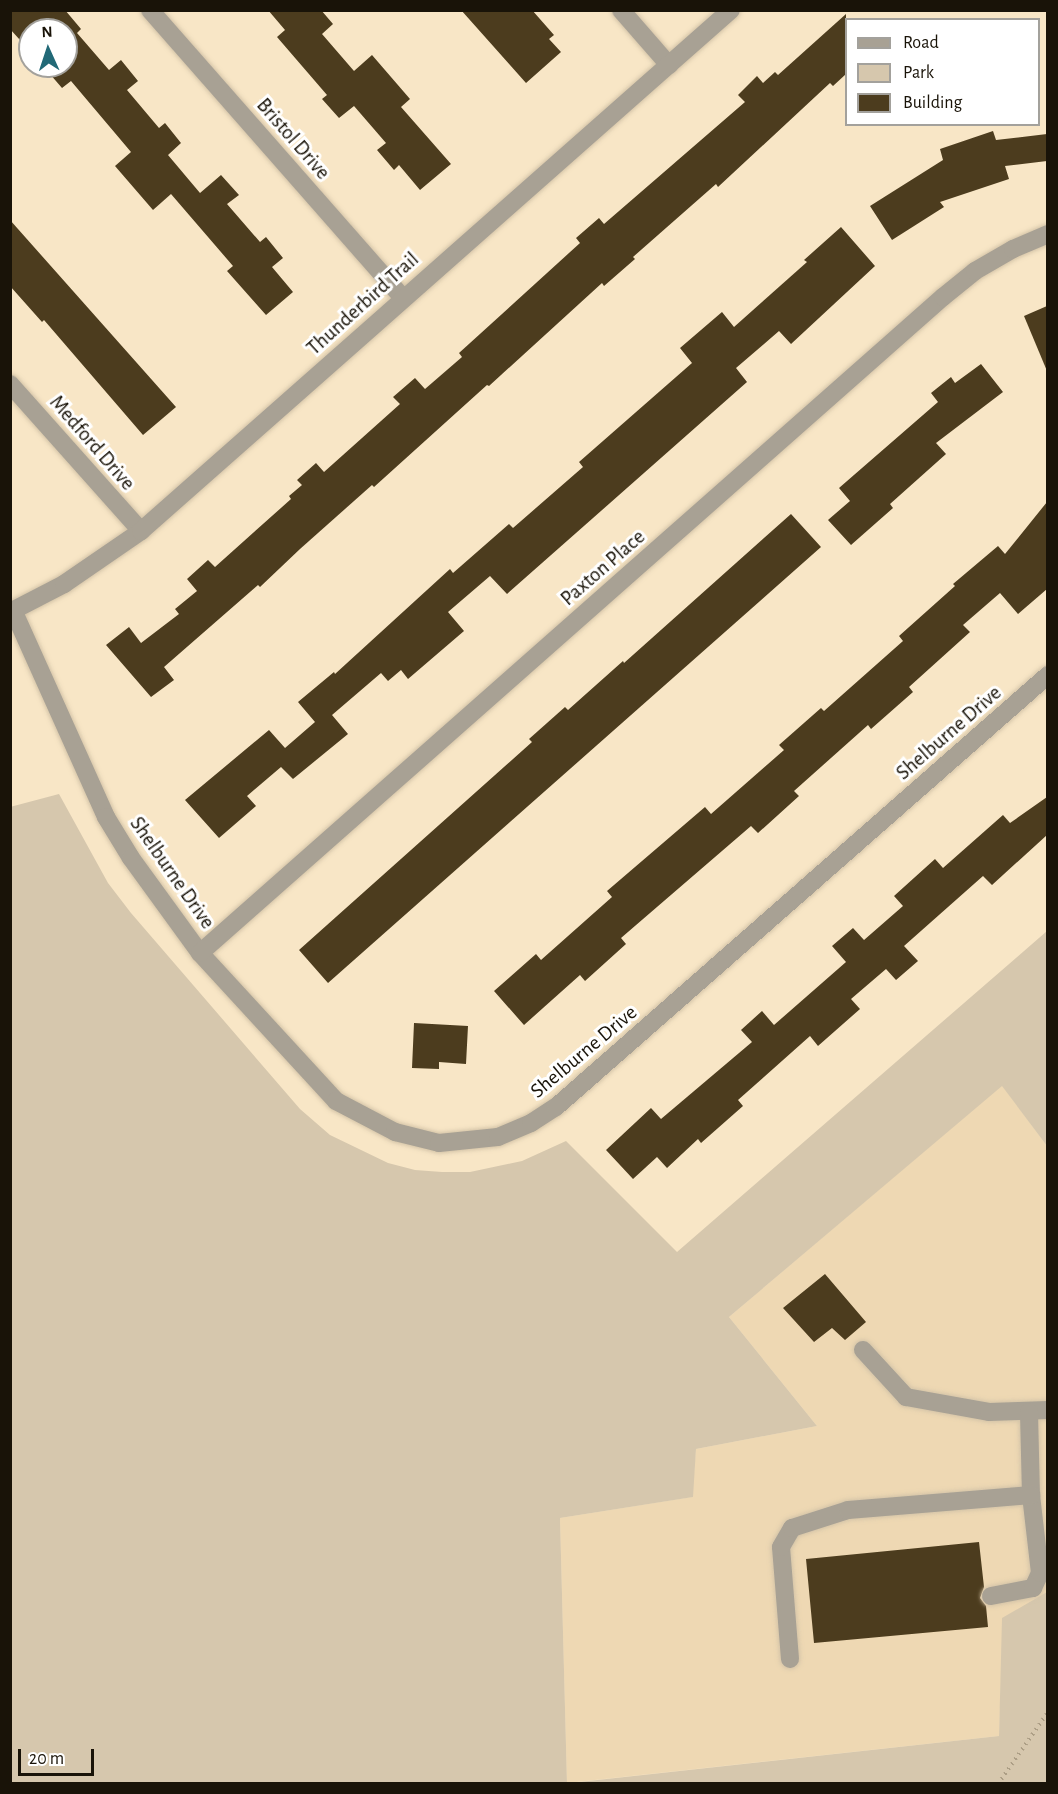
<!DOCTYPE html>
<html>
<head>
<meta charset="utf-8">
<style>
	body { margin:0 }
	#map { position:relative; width:1058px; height:1794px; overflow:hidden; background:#f8e6c6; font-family:"Alegreya Sans",sans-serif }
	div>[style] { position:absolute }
	.built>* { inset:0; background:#eed8b3 }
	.green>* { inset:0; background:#d6c7ad }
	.building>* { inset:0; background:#4c3c1e }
	.path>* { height:4px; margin-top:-2px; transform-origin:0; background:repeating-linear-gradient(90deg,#ac9e85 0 1.5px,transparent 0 6px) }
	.roads { filter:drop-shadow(0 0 2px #d4c4a8) drop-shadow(0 0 2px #d4c4a8) }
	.minor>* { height:18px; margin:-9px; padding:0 9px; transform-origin:9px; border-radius:9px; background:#a8a194 }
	span { translate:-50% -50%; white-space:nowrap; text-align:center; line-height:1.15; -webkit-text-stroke:6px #fff; paint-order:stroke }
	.street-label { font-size:21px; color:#191308 }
	.frame { position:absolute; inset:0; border:12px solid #191308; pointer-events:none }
	.legend { position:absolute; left:845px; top:18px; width:195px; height:108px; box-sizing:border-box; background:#fff; border:2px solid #a3a19c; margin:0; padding:8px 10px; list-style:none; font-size:18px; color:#191308 }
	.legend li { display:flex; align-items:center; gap:12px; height:30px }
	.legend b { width:30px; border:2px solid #a3a19c }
	.north { position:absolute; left:18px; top:18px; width:60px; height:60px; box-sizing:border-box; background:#fff; border:2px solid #a3a19c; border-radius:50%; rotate:357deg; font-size:16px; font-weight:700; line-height:24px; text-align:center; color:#191308 }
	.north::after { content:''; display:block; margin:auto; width:21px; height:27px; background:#226977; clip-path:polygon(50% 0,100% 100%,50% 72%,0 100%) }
	.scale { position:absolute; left:18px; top:1749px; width:76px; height:27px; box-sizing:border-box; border:3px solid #191308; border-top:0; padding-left:8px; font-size:18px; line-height:21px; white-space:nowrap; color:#191308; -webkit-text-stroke:4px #fff; paint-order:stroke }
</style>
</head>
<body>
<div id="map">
	<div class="built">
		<div style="clip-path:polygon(1002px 1085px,1047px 1146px,1048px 1592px,1003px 1619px,999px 1736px,567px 1783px,560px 1518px,692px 1497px,696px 1449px,817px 1426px,729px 1317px)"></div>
	</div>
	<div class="green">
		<div style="clip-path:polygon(59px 794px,108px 883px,131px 913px,300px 1109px,330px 1135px,388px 1163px,415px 1170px,442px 1172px,470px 1172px,522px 1161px,566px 1141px,677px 1252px,1047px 931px,1047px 1146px,1002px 1086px,729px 1317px,817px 1426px,696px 1449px,693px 1497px,560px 1518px,567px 1783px,11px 1783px,10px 807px)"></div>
		<div style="clip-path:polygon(1047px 1592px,1047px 1783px,570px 1783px,999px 1736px,1002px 1618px)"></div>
	</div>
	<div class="building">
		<div style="clip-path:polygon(10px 10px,65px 10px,81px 29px,77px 33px,109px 70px,121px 60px,138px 81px,127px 90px,159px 128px,165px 123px,181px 143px,168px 155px,200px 193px,221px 175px,239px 195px,227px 204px,260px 242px,266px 237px,283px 258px,272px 267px,293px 292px,266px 315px,227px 271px,233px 266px,171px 194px,153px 210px,115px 166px,131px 152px,71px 81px,62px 88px,43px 66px,66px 66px,66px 30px,30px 30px,30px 51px,10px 29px)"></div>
		<div style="clip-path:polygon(268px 10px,321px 10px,333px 24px,322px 34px,354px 71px,372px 55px,410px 99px,401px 107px,451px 164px,420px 190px,399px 165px,394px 170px,377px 150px,386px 143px,354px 106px,339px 118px,322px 99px,327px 95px,277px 37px,285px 30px)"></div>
		<div style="clip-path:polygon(461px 10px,532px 10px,554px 35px,549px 39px,561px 52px,526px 83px)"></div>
		<div style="clip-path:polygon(846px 14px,846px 74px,833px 86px,830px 83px,718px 187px,716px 184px,633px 257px,635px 259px,604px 286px,602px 283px,489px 386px,487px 385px,374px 487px,372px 485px,300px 549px,260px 587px,258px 585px,164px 667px,174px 680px,151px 697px,106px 645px,129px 627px,141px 643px,179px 614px,175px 609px,197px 591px,187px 579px,208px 560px,215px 567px,291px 499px,289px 496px,302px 485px,297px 480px,316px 463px,324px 472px,400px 404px,393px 397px,415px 378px,425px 389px,462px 357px,459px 353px,580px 243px,576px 238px,599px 218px,604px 224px,745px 102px,738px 95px,757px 76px,763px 83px,775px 72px,778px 75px)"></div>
		<div style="clip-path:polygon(993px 131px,996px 140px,1047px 134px,1047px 161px,1005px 166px,1009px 179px,940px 202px,944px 207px,892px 240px,870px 206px,943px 160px,940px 149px)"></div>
		<div style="clip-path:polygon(10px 220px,176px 407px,143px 435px,44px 320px,42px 322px,10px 286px)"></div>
		<div style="clip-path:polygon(841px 227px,875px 266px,791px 344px,779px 331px,736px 368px,747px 382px,507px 594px,490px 576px,448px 612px,464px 631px,408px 679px,401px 670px,388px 681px,381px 673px,332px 715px,348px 734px,293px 779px,281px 767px,247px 796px,256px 806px,219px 838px,185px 800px,269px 730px,285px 748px,315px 722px,298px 702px,334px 672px,335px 674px,450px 569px,453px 573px,509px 524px,513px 528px,583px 467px,579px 462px,692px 363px,680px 348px,722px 312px,734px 327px,807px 262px,804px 260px)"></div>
		<div style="clip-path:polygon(1047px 306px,1047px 371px,1024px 316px)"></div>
		<div style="clip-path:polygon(981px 364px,1003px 392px,936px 443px,946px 454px,890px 504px,893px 508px,851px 545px,828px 520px,850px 501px,839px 488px,938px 402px,931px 393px,951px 377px,955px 383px)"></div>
		<div style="clip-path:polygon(1047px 502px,1047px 589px,1018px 614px,1000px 593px,963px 625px,970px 632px,909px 687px,913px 692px,871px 729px,868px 725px,794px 791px,799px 796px,758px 833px,751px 826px,621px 938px,626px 944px,585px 981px,580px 975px,524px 1025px,494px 991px,536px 954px,541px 960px,612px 897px,607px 891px,705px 807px,711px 814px,784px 750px,779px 745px,821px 708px,824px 711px,903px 641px,899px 636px,955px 586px,953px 584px,998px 546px,1005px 554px)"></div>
		<div style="clip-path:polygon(791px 514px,821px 547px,328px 983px,299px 950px,532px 742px,529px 739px,565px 707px,568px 710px,623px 661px,624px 663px)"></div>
		<div style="clip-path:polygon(1047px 797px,1047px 835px,992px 885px,983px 876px,904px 946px,918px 961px,896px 980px,886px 969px,851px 999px,860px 1009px,818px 1046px,810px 1036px,738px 1100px,743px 1106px,701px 1143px,698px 1139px,667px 1168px,657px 1157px,633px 1179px,606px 1150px,651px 1108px,661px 1119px,752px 1042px,741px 1030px,762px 1011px,774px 1025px,846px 962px,832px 946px,853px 928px,864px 940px,903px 906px,894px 896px,935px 859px,943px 868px,1003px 815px,1010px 823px)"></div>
		<div style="clip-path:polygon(414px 1023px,468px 1026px,466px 1064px,439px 1062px,439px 1069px,412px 1068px)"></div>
		<div style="clip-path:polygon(825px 1274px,866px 1322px,845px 1340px,832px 1328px,814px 1342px,783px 1308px)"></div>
		<div style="clip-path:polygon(979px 1542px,984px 1587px,980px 1598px,986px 1606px,988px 1627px,814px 1643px,806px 1559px)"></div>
	</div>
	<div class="path">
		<div style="left:998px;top:1784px;width:88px;rotate:-55.2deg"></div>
	</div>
	<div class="roads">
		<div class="minor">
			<div style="left:150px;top:10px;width:383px;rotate:48.7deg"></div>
			<div style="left:621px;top:10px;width:73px;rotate:48.9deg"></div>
			<div style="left:10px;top:384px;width:197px;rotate:48.3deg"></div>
			<div style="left:13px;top:610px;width:227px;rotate:65.8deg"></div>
			<div style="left:106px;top:817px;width:48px;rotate:58.6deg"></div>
			<div style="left:131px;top:858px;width:117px;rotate:54deg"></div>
			<div style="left:200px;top:953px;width:201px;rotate:47.4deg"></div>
			<div style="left:336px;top:1101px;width:67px;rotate:27.7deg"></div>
			<div style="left:395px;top:1132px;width:45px;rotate:14deg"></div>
			<div style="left:439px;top:1143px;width:59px;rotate:-5.8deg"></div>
			<div style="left:498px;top:1137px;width:36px;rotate:-23deg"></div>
			<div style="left:531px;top:1123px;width:30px;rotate:-33deg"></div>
			<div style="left:556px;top:1107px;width:655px;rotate:-41.28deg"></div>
			<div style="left:10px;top:612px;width:61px;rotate:-27.4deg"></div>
			<div style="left:64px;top:584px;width:93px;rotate:-34.5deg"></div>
			<div style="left:141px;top:531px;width:787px;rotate:-41.45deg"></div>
			<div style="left:200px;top:953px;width:991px;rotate:-41.44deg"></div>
			<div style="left:943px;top:297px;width:41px;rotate:-39.1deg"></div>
			<div style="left:975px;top:271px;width:44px;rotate:-30.1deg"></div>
			<div style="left:1013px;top:249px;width:38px;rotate:-23deg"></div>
			<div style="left:863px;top:1350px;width:64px;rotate:47.5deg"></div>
			<div style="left:906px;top:1397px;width:84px;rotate:10.2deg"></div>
			<div style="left:989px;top:1412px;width:59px;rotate:-1.9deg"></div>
			<div style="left:991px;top:1596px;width:43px;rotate:-10.8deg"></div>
			<div style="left:1033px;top:1588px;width:17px;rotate:-65deg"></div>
			<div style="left:1040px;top:1573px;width:79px;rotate:-96.6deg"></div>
			<div style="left:1031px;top:1495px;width:83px;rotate:-91.4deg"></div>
			<div style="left:790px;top:1659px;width:112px;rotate:-94.6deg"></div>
			<div style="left:781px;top:1547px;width:22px;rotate:-60deg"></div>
			<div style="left:792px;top:1528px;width:59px;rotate:-17.8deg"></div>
			<div style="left:848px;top:1510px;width:184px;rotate:-4.7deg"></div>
		</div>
	</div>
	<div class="street-label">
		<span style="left:293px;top:139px;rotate:49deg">Bristol Drive</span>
		<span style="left:363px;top:304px;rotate:-42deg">Thunderbird Trail</span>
		<span style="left:92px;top:443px;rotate:49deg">Medford Drive</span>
		<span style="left:603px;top:568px;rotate:-41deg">Paxton Place</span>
		<span style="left:949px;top:733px;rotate:-41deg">Shelburne Drive</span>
		<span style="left:172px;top:873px;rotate:55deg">Shelburne Drive</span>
		<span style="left:584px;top:1052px;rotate:-40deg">Shelburne Drive</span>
	</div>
	<div class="frame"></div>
	<ul class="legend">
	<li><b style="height:8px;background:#a8a194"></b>Road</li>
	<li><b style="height:16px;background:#d6c7ad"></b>Park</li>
	<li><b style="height:16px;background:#4c3c1e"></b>Building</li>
	</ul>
	<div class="north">N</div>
	<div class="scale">20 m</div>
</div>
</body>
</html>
